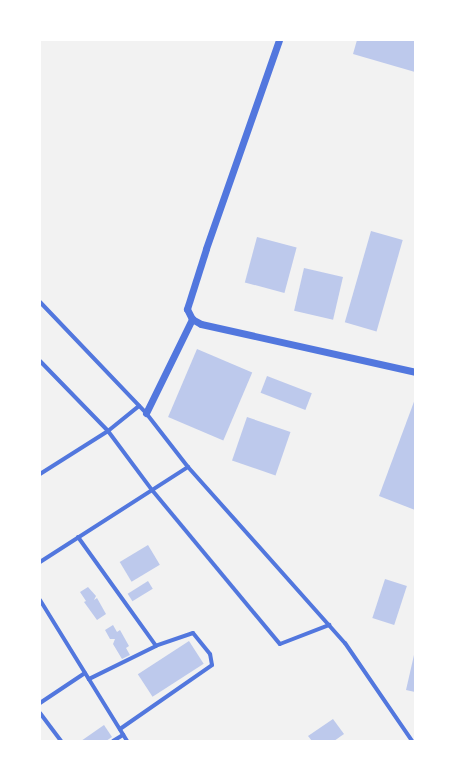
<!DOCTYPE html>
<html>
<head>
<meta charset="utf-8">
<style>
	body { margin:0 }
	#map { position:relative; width:455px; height:781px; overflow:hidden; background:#f2f2f2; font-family:"DM Sans",sans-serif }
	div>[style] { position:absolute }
	.building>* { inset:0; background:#bdc9ec; transform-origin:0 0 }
	.minor>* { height:4px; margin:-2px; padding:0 2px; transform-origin:2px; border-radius:2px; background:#5277de }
	.tertiary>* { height:7px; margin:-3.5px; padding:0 3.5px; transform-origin:3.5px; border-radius:3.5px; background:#5277de }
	span { translate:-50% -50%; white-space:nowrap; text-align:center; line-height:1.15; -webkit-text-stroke:4px #fff; paint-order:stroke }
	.frame { position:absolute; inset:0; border:41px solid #fff; pointer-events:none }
</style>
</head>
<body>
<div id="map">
	<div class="building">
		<div style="clip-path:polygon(357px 40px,415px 40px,415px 72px,353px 54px)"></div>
		<div style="left:371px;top:231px;width:33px;height:95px;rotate:16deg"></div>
		<div style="left:257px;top:237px;width:41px;height:47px;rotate:15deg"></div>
		<div style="left:304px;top:268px;width:40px;height:44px;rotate:13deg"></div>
		<div style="left:197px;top:349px;width:60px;height:74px;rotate:23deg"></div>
		<div style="left:267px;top:376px;width:48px;height:18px;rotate:21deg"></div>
		<div style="clip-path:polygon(415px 399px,415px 510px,379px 496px)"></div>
		<div style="left:247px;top:417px;width:46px;height:46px;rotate:19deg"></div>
		<div style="left:148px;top:545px;width:23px;height:33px;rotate:59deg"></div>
		<div style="left:385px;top:579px;width:23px;height:41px;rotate:18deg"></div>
		<div style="left:148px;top:581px;width:9px;height:24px;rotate:58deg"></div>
		<div style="clip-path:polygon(88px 587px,96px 596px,94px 600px,97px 598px,106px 614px,97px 620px,84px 602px,86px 601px,80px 592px)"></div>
		<div style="clip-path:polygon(113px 625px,117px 632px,120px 630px,129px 646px,126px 648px,130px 655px,122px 659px,113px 644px,115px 639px,110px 639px,105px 630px)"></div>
		<div style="left:189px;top:641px;width:27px;height:61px;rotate:57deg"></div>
		<div style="clip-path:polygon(414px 655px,415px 655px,415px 692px,406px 690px)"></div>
		<div style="clip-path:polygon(333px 719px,344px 734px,334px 741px,312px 741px,308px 736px)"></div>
		<div style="clip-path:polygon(104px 725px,112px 737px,106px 741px,81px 741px)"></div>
	</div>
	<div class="minor">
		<div style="left:40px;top:302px;width:153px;rotate:46.3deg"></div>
		<div style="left:146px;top:413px;width:68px;rotate:52.1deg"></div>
		<div style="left:188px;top:467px;width:236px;rotate:48.3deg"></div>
		<div style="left:345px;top:643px;width:119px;rotate:55.6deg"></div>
		<div style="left:40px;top:361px;width:98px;rotate:45.8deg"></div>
		<div style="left:108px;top:431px;width:74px;rotate:53.3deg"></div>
		<div style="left:152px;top:490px;width:200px;rotate:50.3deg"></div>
		<div style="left:280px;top:644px;width:53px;rotate:-21.2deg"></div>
		<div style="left:40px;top:474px;width:80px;rotate:-32.3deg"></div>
		<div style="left:108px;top:431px;width:40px;rotate:-39deg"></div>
		<div style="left:78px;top:537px;width:134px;rotate:54.4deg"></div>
		<div style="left:156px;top:646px;width:75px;rotate:153.8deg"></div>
		<div style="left:40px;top:562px;width:176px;rotate:-32.7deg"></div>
		<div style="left:40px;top:600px;width:166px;rotate:58.3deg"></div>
		<div style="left:40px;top:703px;width:54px;rotate:-33.7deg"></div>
		<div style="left:40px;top:713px;width:35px;rotate:53deg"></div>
		<div style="left:120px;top:729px;width:112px;rotate:-34.8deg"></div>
		<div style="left:212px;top:665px;width:11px;rotate:-100deg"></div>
		<div style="left:210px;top:654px;width:27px;rotate:-129deg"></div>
		<div style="left:193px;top:633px;width:39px;rotate:161deg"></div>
		<div style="left:113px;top:741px;width:12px;rotate:-31deg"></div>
	</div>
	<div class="tertiary">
		<div style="left:279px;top:40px;width:221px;rotate:109.3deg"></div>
		<div style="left:206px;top:249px;width:63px;rotate:107.6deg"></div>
		<div style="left:187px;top:309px;width:11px;rotate:63deg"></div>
		<div style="left:192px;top:319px;width:10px;rotate:29deg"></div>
		<div style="left:201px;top:324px;width:219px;rotate:12.6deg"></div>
		<div style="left:146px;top:413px;width:105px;rotate:-63.9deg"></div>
	</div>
	<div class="frame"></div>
</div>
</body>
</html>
